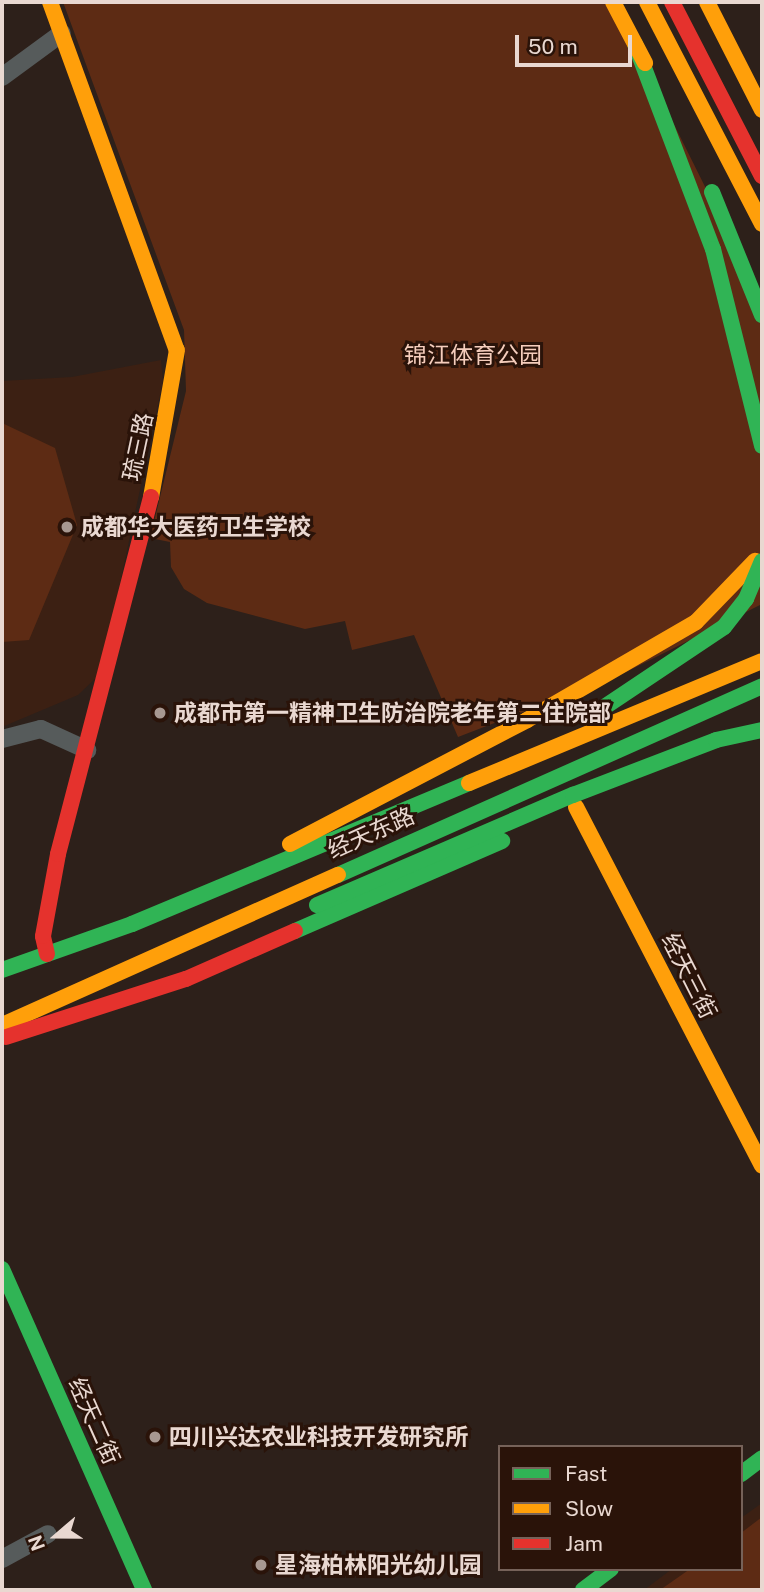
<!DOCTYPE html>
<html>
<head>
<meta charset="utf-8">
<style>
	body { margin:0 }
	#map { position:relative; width:764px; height:1592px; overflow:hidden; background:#2d201a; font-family:"Public Sans","Noto Sans SC",sans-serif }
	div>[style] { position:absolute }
	.built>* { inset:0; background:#3c2013 }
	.green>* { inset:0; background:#5d2b14 }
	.street>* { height:18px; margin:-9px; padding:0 9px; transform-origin:9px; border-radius:9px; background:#565b5b }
	.fast>* { height:16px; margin:-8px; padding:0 8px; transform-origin:8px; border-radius:8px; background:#30b455 }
	.slow>* { height:16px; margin:-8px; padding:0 8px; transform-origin:8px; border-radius:8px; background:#ff9f0a }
	.jam>* { height:16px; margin:-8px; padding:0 8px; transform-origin:8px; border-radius:8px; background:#e5322d }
	.fast-bridge>* { height:16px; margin:-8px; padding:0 8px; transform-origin:8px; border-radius:8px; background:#30b455 }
	.dots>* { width:19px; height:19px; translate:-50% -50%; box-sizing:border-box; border:4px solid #2a1309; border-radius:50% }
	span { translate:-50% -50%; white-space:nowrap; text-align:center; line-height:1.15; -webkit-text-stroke:6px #2a1309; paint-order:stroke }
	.park-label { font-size:23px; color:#f5cdbc }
	.street-label { font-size:23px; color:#e9d8d1 }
	.poi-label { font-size:23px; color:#e9d8d1; font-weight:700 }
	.left { translate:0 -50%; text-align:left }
	.frame { position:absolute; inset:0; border:4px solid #e9d8d1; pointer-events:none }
	.legend { position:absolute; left:498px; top:1445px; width:245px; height:126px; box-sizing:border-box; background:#2a1309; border:2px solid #766259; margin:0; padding:9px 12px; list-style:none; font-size:21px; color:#e9d8d1 }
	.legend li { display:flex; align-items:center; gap:14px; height:35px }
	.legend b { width:35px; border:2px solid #766259 }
	.north { position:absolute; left:21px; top:1501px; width:70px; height:70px; -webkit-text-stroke:5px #2a1309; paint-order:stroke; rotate:250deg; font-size:19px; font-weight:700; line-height:28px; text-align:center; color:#e9d8d1 }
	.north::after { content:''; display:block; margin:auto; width:24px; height:32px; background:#e9d8d1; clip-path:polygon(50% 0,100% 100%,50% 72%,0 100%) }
	.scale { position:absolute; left:515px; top:35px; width:117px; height:32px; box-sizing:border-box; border:4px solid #e9d8d1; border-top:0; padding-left:9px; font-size:21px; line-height:24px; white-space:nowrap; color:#e9d8d1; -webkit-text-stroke:5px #2a1309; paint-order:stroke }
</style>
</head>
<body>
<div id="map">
	<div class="built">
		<div style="clip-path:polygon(161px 360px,163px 381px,101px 673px,78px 695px,2px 727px,2px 381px,72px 377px)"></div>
		<div style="clip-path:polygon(762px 1503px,762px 1590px,644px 1590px,672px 1569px,741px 1569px,741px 1518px)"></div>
	</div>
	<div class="green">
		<div style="clip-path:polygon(63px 2px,613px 2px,762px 301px,762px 604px,626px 672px,458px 737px,414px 635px,352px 650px,345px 621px,305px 629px,207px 603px,184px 589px,171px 567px,170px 542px,150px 538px,186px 391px,184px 330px)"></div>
		<div style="clip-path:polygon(2px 423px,55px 448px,77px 525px,29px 640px,2px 642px)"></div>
		<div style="clip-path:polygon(762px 1517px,762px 1590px,660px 1590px,690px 1569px,741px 1569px,741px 1533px)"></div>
	</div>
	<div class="street">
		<div style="left:2px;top:77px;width:74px;rotate:-36.3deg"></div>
		<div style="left:2px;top:739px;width:40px;rotate:-14.4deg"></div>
		<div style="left:41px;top:729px;width:51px;rotate:24.5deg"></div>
		<div style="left:2px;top:1559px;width:52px;rotate:-28.5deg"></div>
	</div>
	<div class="fast">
		<div style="left:635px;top:44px;width:219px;rotate:69.2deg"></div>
		<div style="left:713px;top:249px;width:203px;rotate:76deg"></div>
		<div style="left:712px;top:192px;width:133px;rotate:67.9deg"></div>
		<div style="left:338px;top:875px;width:464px;rotate:-24deg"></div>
		<div style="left:132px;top:924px;width:365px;rotate:-22.7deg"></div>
		<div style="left:295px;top:931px;width:226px;rotate:-23.5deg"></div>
		<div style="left:2px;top:970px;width:138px;rotate:-19.5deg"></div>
		<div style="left:2px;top:1269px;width:351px;rotate:66.1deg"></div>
		<div style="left:741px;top:1474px;width:26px;rotate:-37deg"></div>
		<div style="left:583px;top:1590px;width:35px;rotate:-37deg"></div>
	</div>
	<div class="slow">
		<div style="left:50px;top:2px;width:370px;rotate:70deg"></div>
		<div style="left:177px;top:350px;width:149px;rotate:100deg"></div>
		<div style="left:613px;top:2px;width:69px;rotate:62.3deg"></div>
		<div style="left:647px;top:2px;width:250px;rotate:62.6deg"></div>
		<div style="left:707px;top:2px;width:121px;rotate:63deg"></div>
		<div style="left:469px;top:783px;width:317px;rotate:-22.6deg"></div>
		<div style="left:576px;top:807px;width:404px;rotate:62.6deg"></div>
		<div style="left:290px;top:844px;width:267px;rotate:-27.6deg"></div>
		<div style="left:527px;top:720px;width:195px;rotate:-30.1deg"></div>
		<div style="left:696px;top:622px;width:85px;rotate:-46deg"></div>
		<div style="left:2px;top:1025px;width:368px;rotate:-24.1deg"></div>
	</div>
	<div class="jam">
		<div style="left:672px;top:2px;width:196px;rotate:62.7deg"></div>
		<div style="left:47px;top:954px;width:18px;rotate:-103deg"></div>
		<div style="left:43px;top:936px;width:83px;rotate:-79.6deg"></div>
		<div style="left:58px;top:854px;width:369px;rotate:-75.4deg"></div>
		<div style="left:6px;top:1037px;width:189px;rotate:-17.9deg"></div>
		<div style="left:186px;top:979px;width:119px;rotate:-23.8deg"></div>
	</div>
	<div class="fast-bridge">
		<div style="left:591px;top:716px;width:160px;rotate:-33.8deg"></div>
		<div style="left:724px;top:627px;width:36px;rotate:-52deg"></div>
		<div style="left:746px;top:599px;width:41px;rotate:-67.2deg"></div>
		<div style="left:317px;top:905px;width:279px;rotate:-23.3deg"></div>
		<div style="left:573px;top:795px;width:153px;rotate:-21deg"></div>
		<div style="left:716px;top:740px;width:47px;rotate:-12.3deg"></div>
	</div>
	<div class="dots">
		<div style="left:67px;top:527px;background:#a79891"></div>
		<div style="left:160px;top:713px;background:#a79891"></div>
		<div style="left:155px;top:1437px;background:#a79891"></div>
		<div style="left:261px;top:1565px;background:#a79891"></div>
	</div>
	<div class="park-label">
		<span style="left:473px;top:355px">锦江体育公园</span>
	</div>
	<div class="street-label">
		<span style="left:138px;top:447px;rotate:-78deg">琉三路</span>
		<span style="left:371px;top:833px;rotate:-24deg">经天东路</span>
		<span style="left:689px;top:976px;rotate:63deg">经天三街</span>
		<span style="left:94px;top:1421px;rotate:66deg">经天二街</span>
	</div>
	<div class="poi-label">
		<span class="left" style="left:81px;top:527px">成都华大医药卫生学校</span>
		<span class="left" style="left:174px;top:713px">成都市第一精神卫生防治院老年第二住院部</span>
		<span class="left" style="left:169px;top:1437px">四川兴达农业科技开发研究所</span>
		<span class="left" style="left:275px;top:1565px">星海柏林阳光幼儿园</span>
	</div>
	<div class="frame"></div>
	<ul class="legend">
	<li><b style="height:9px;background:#30b455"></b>Fast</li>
	<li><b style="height:9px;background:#ff9f0a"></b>Slow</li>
	<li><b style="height:9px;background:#e5322d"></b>Jam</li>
	</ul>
	<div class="north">N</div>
	<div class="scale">50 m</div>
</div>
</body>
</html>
